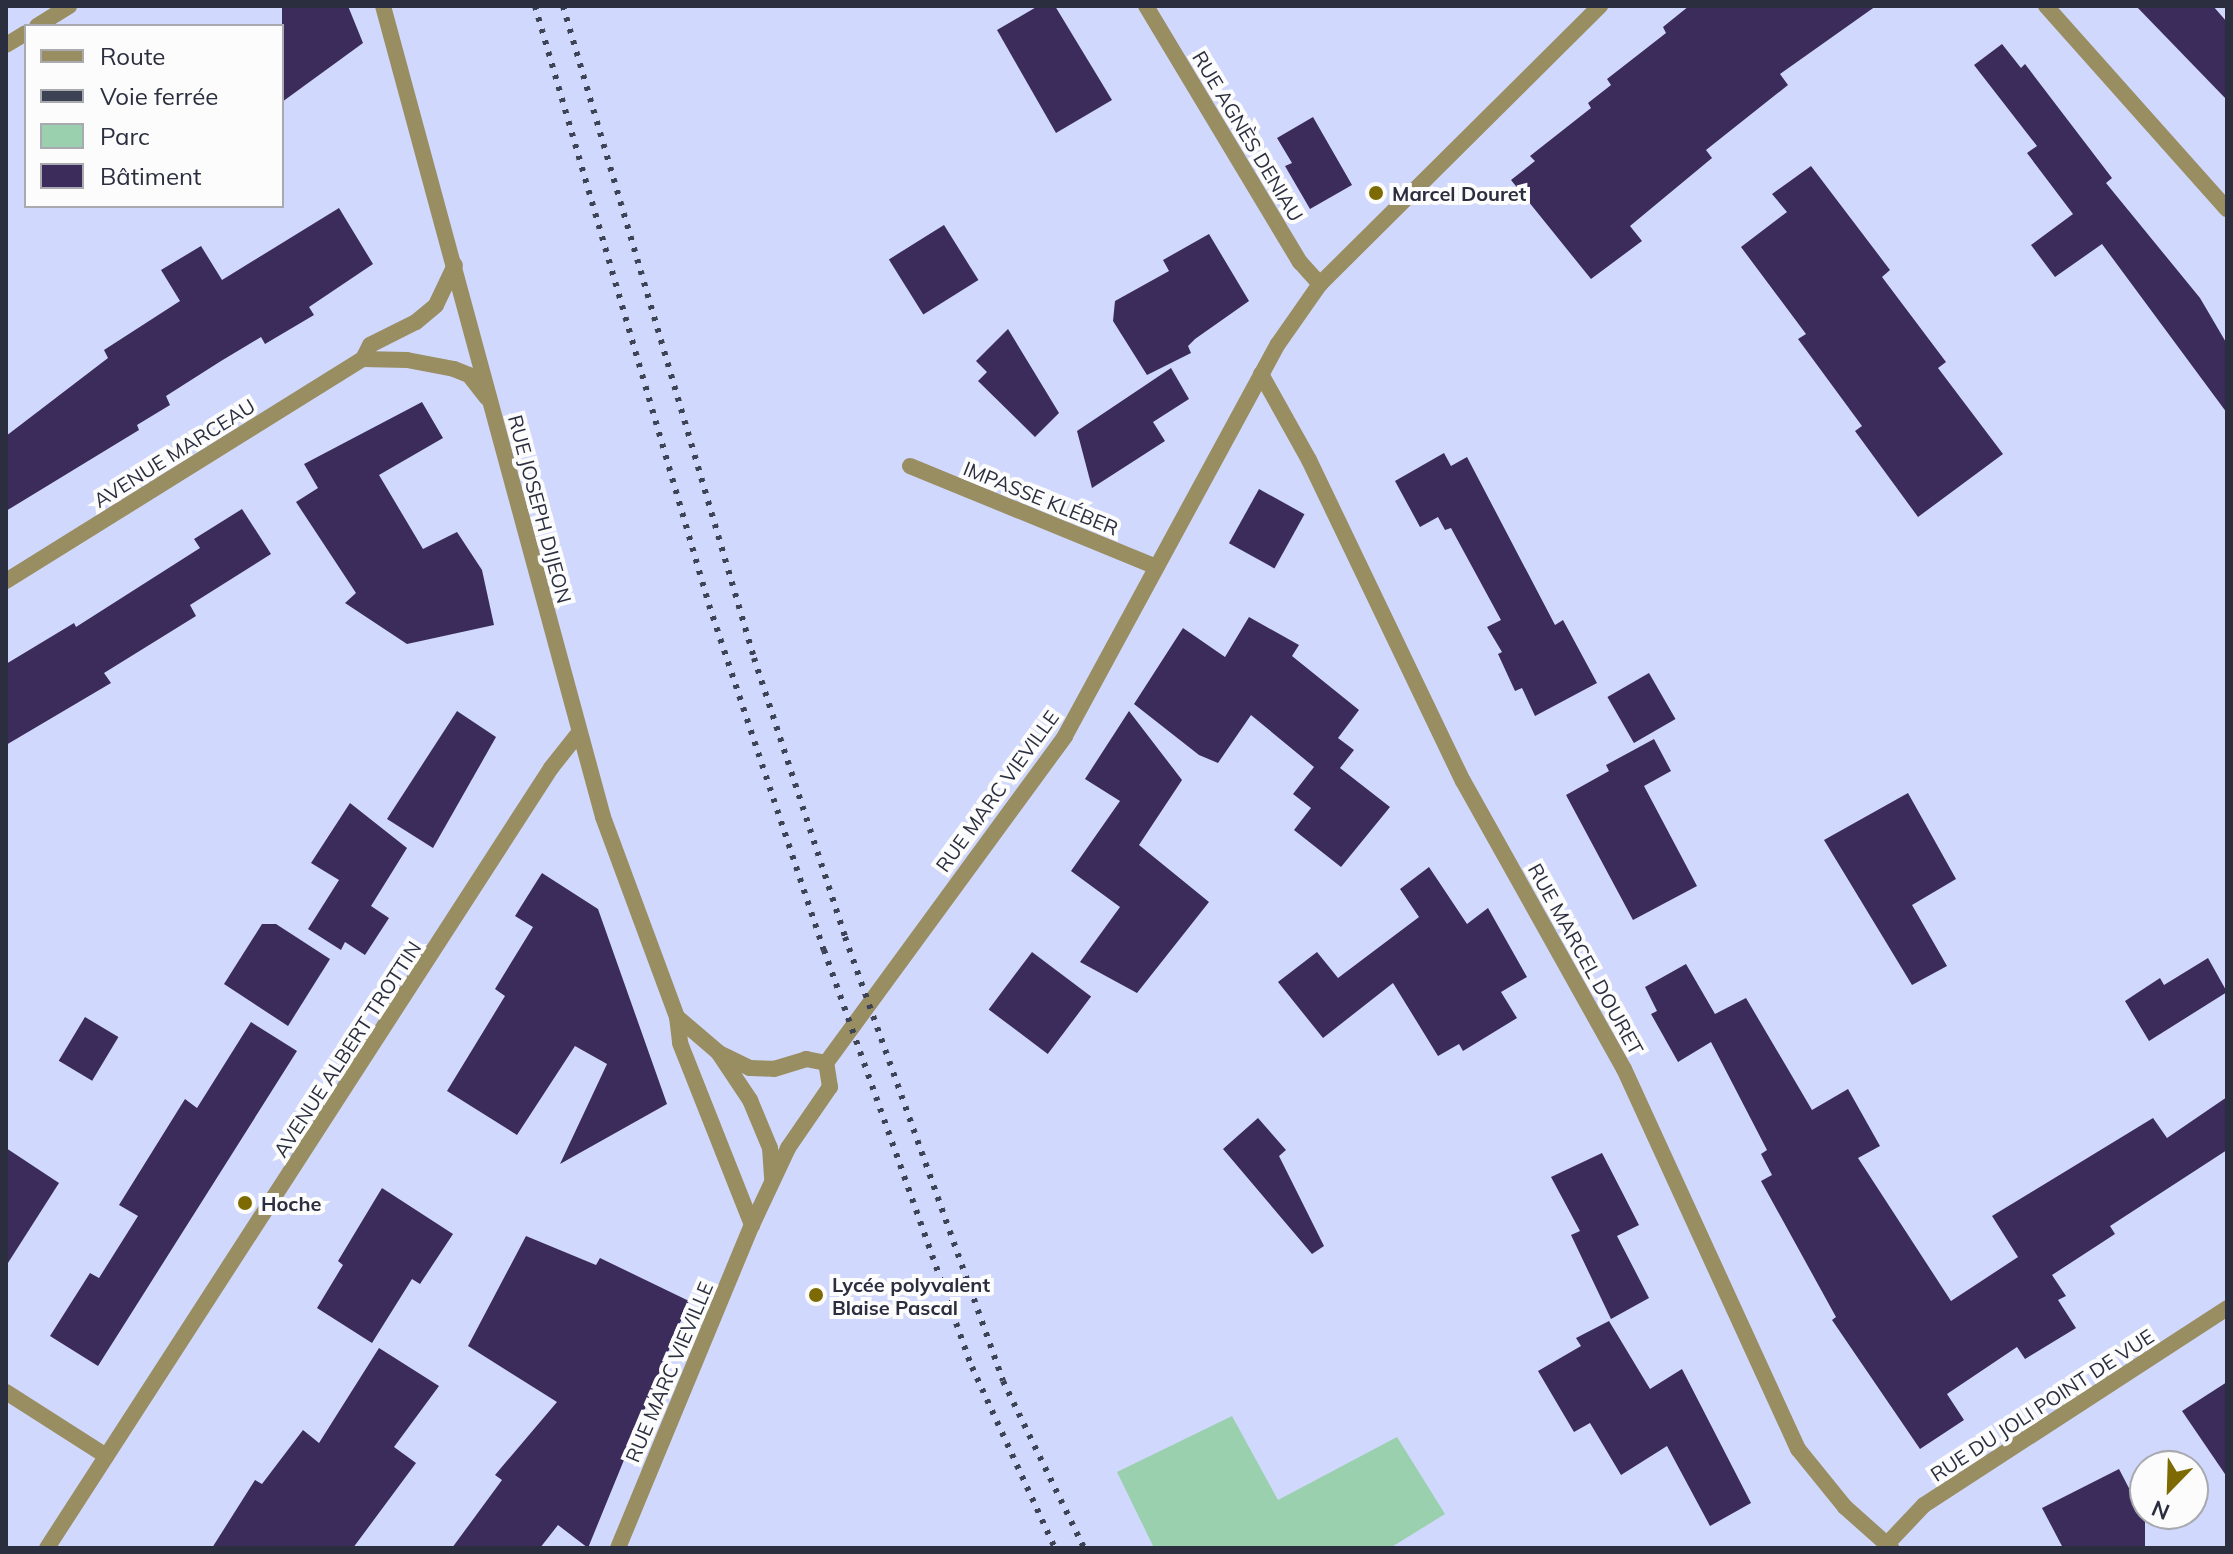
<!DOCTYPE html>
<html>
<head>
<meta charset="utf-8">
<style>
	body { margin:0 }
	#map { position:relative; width:2233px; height:1554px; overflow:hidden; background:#d1d8fd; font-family:Mulish,sans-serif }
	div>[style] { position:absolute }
	.green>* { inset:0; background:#9ad0ae }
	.building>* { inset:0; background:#3b2c5b; transform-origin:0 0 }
	.minor>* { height:16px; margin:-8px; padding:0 8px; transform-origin:8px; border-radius:8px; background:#998e61 }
	.rail>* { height:6px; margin-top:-3px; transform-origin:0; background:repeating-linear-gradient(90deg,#3e4255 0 4px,transparent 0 12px) }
	.dots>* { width:22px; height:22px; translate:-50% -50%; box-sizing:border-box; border:4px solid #fcfcfc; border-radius:50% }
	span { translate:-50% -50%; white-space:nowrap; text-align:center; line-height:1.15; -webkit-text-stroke:8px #fcfcfc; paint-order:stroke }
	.street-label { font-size:20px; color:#2b2e3f }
	.poi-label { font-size:20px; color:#2b2e3f; font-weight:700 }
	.left { translate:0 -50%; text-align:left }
	.frame { position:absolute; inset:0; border:8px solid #2b2e3f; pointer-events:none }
	.legend { position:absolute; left:24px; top:24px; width:260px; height:184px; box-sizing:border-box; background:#fcfcfc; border:2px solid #a8aab0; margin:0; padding:10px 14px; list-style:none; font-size:24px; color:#2b2e3f }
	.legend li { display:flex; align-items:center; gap:16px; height:40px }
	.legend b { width:40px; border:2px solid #a8aab0 }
	.north { position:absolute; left:2129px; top:1450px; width:80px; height:80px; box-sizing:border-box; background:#fcfcfc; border:2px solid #a8aab0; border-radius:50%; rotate:203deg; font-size:22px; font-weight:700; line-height:32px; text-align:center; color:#2b2e3f }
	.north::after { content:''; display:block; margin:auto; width:28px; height:36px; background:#7d6a03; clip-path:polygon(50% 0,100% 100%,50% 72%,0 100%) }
</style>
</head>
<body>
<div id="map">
	<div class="green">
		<div style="clip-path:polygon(1232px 1416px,1278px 1500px,1397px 1437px,1445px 1514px,1390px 1548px,1154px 1548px,1117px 1472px)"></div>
	</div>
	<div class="building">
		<div style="clip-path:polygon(282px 6px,348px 6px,363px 43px,282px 102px)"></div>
		<div style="clip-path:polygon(1038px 6px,1055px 6px,1112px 100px,1056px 133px,997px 30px)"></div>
		<div style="clip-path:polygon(1689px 6px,1876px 6px,1780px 74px,1788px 85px,1706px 150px,1712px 158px,1630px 226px,1642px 241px,1591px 279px,1511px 180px,1535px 161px,1530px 156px,1591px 108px,1588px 103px,1611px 85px,1607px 79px,1666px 33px,1663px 27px)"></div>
		<div style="clip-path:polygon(2136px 6px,2213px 6px,2227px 22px,2227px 100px)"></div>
		<div style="clip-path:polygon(2002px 44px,2021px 68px,2025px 64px,2112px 178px,2106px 183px,2200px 298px,2227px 344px,2227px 413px,2102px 244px,2055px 277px,2031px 245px,2073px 214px,2027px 153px,2037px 146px,1974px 65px)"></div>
		<div style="clip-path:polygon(1313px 117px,1352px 185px,1310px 209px,1285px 166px,1292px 163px,1277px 138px)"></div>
		<div style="clip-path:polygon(1811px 166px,1890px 270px,1882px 277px,1946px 362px,1938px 368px,2003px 454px,1918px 517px,1855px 431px,1862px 426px,1798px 339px,1806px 334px,1741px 247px,1787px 212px,1772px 194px)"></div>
		<div style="clip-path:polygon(339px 208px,373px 264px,309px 307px,314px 315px,265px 344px,261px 337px,221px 361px,166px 396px,170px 405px,137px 425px,139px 430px,6px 511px,6px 436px,108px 358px,104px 350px,180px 301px,161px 270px,201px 246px,222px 280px)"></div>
		<div style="left:944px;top:225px;width:65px;height:65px;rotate:58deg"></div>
		<div style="clip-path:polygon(1209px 234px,1249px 301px,1195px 339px,1188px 346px,1191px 353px,1147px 375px,1113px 321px,1115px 301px,1169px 271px,1163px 260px)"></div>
		<div style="clip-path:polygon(1008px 329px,1059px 413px,1035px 437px,978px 381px,987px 372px,976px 361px)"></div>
		<div style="clip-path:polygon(1171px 368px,1189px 399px,1153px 422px,1165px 441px,1092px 488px,1077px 431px)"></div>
		<div style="clip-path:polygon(422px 402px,443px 438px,379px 475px,423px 549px,457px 532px,482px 570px,494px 625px,407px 644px,345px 603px,356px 593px,296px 502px,318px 488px,304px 464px)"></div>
		<div style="clip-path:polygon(1444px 453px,1451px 466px,1467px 457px,1555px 625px,1563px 620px,1597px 683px,1535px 716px,1522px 688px,1515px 691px,1498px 654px,1502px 652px,1487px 627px,1501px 620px,1451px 528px,1445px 530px,1438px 517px,1420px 527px,1395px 481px)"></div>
		<div style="left:1259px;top:489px;width:52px;height:62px;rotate:29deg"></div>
		<div style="clip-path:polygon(242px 509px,271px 554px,190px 605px,196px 616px,104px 673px,111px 683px,6px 745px,6px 664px,74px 623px,76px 627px,200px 548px,194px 539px)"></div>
		<div style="clip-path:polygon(1249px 617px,1299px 645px,1292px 656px,1359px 710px,1338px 738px,1354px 750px,1340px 768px,1390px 807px,1341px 867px,1294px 830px,1311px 808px,1293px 794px,1314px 767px,1251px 715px,1218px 763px,1199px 755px,1134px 704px,1183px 628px,1225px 657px)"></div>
		<div style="left:1649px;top:673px;width:53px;height:48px;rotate:60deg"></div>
		<div style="clip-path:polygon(457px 711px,496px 737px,433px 848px,387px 819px)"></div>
		<div style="clip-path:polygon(1129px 711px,1182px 780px,1139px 845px,1209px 902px,1137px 993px,1080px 962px,1120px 907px,1071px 871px,1120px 801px,1085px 779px)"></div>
		<div style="clip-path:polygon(1654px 739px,1671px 771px,1644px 786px,1697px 886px,1633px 920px,1566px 795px,1609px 771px,1606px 765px)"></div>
		<div style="clip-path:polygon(1908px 793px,1956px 879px,1912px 905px,1947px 966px,1912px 985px,1824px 840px)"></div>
		<div style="clip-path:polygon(350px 803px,407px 848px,371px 906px,389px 918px,365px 955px,345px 942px,341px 950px,308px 929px,339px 880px,311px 863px)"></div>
		<div style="clip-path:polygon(1429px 867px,1467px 924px,1488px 908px,1527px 977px,1501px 992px,1517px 1018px,1463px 1051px,1459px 1044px,1438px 1056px,1393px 983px,1323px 1038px,1278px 982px,1317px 952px,1338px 978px,1419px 917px,1400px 889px)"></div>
		<div style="clip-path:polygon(542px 873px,598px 909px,667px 1104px,560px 1164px,607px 1064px,575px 1046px,517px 1135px,447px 1091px,505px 996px,495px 989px,533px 927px,515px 916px)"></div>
		<div style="clip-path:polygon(262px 924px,276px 924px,330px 959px,288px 1026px,224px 984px)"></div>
		<div style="left:1032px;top:952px;width:74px;height:72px;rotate:37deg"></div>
		<div style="clip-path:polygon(2208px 958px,2227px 992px,2149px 1041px,2125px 1001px,2160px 978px,2164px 985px)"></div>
		<div style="clip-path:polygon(1686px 964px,1715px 1014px,1746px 998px,1812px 1110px,1848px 1089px,1880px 1146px,1858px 1158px,1951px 1301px,2018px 1257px,1992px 1216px,2153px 1118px,2167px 1138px,2227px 1097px,2227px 1150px,2110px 1226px,2115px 1234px,2052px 1275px,2066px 1296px,2058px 1300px,2076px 1328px,2025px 1359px,2017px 1347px,1947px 1394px,1964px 1420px,1920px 1449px,1832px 1320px,1836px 1317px,1761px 1181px,1772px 1175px,1761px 1154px,1767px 1150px,1711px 1042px,1678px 1062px,1651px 1014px,1657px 1011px,1645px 987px)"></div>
		<div style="left:85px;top:1017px;width:39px;height:51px;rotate:31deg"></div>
		<div style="clip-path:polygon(251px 1022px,297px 1051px,98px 1366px,50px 1336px,90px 1273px,99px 1278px,138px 1216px,119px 1205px,185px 1099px,197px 1108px)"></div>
		<div style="clip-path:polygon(1258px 1118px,1286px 1150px,1279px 1156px,1324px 1246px,1312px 1254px,1223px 1149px)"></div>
		<div style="clip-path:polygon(6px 1148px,59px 1183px,6px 1266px)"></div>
		<div style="clip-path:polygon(1602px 1153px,1639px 1225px,1617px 1236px,1649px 1298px,1611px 1319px,1571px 1235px,1580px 1231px,1551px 1177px)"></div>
		<div style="clip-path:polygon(382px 1188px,453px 1234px,420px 1284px,412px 1279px,372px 1343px,317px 1308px,343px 1265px,338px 1261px)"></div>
		<div style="clip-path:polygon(526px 1236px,596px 1265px,600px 1258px,689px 1301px,588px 1548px,558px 1525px,540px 1548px,452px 1548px,502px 1480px,495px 1475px,557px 1402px,468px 1346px)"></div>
		<div style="clip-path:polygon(1609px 1321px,1650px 1389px,1682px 1369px,1751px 1503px,1710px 1526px,1667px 1446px,1621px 1475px,1590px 1423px,1574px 1432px,1538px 1371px,1581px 1346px,1576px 1338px)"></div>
		<div style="clip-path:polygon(379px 1348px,439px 1386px,394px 1447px,416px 1463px,353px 1548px,212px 1548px,255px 1480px,262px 1484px,303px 1430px,319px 1443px)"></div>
		<div style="clip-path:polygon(2227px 1382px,2227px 1477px,2182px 1411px)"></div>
		<div style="clip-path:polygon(2119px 1469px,2145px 1519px,2145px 1548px,2063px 1548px,2042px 1508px)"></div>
	</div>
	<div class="minor">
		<div style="left:383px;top:6px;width:840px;rotate:74.82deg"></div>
		<div style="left:603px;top:817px;width:213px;rotate:69.7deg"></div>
		<div style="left:677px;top:1017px;width:26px;rotate:83deg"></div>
		<div style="left:680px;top:1043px;width:196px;rotate:68.4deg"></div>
		<div style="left:1146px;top:6px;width:299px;rotate:59deg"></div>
		<div style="left:1300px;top:262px;width:30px;rotate:48deg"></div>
		<div style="left:2046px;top:6px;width:272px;rotate:48.3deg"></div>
		<div style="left:37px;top:26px;width:38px;rotate:-32deg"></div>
		<div style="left:6px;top:45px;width:23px;rotate:-31deg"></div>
		<div style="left:363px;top:359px;width:44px;rotate:1.3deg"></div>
		<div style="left:407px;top:360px;width:48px;rotate:10.8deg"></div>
		<div style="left:454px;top:369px;width:16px;rotate:22deg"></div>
		<div style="left:469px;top:375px;width:29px;rotate:52deg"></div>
		<div style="left:1261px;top:374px;width:98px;rotate:60.8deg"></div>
		<div style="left:1309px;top:460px;width:356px;rotate:64.4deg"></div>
		<div style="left:1463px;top:781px;width:330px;rotate:60.8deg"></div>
		<div style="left:1624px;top:1069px;width:418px;rotate:65.4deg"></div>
		<div style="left:1798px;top:1449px;width:75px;rotate:51deg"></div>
		<div style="left:1845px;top:1507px;width:62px;rotate:41.7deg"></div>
		<div style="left:910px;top:466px;width:266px;rotate:22.3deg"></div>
		<div style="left:6px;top:581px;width:420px;rotate:-31.9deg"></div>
		<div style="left:363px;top:359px;width:16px;rotate:-63deg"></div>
		<div style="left:370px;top:345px;width:51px;rotate:-26.6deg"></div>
		<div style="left:416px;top:322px;width:26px;rotate:-40deg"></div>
		<div style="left:436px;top:305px;width:44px;rotate:-64.6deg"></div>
		<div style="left:677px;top:1017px;width:54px;rotate:40.5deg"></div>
		<div style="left:718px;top:1052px;width:58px;rotate:56.3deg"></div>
		<div style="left:750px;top:1100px;width:52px;rotate:67.4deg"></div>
		<div style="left:770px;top:1148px;width:31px;rotate:86deg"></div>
		<div style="left:721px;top:1054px;width:32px;rotate:26deg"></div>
		<div style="left:750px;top:1068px;width:24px;rotate:2deg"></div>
		<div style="left:774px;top:1069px;width:34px;rotate:-17deg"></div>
		<div style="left:806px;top:1059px;width:20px;rotate:11deg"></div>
		<div style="left:6px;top:1392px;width:119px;rotate:32.6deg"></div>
		<div style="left:1887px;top:1544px;width:54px;rotate:-46.5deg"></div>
		<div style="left:1924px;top:1505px;width:361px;rotate:-33deg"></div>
		<div style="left:47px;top:1548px;width:929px;rotate:-57.13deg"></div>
		<div style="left:551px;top:768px;width:43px;rotate:-51.5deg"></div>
		<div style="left:618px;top:1548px;width:350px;rotate:-67.5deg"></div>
		<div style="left:752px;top:1225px;width:85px;rotate:-64.9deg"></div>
		<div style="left:788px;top:1148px;width:74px;rotate:-55.5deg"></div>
		<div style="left:830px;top:1087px;width:24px;rotate:-99deg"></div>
		<div style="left:826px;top:1063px;width:405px;rotate:-53.8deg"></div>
		<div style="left:1065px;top:736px;width:446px;rotate:-61.5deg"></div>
		<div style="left:1278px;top:344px;width:73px;rotate:-55deg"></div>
		<div style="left:1320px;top:284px;width:395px;rotate:-44.8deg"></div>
	</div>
	<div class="rail">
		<div style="left:535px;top:6px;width:624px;rotate:73.8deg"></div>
		<div style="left:709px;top:605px;width:364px;rotate:71.6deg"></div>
		<div style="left:824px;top:950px;width:442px;rotate:70.5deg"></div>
		<div style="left:972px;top:1367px;width:199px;rotate:65.4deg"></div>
		<div style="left:563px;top:6px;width:679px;rotate:73.67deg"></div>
		<div style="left:754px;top:658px;width:293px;rotate:71.9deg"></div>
		<div style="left:845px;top:937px;width:471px;rotate:70.4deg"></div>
		<div style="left:1003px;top:1381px;width:186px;rotate:64.1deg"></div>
	</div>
	<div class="dots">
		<div style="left:1376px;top:193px;background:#7d6a03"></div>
		<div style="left:245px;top:1203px;background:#7d6a03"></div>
		<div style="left:816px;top:1295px;background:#7d6a03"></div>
	</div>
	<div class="street-label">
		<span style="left:1248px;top:136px;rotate:59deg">RUE AGNÈS DENIAU</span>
		<span style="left:174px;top:453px;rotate:-32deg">AVENUE MARCEAU</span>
		<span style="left:1041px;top:498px;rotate:22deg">IMPASSE KLÉBER</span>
		<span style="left:540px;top:509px;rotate:75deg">RUE JOSEPH DIJEON</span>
		<span style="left:997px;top:791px;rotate:-54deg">RUE MARC VIEVILLE</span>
		<span style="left:1586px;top:959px;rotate:61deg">RUE MARCEL DOURET</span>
		<span style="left:347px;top:1049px;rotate:-57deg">AVENUE ALBERT TROTTIN</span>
		<span style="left:669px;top:1372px;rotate:-67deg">RUE MARC VIEVILLE</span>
		<span style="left:2042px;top:1405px;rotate:-33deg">RUE DU JOLI POINT DE VUE</span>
	</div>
	<div class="poi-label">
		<span class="left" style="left:1392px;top:193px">Marcel Douret</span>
		<span class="left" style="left:261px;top:1203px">Hoche</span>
		<span class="left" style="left:832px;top:1296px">Lycée polyvalent<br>Blaise Pascal</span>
	</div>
	<div class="frame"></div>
	<ul class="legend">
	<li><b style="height:10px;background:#998e61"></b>Route</li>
	<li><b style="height:10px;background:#3e4255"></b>Voie ferrée</li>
	<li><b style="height:22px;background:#9ad0ae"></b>Parc</li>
	<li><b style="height:22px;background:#3b2c5b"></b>Bâtiment</li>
	</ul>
	<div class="north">N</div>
</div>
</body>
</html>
